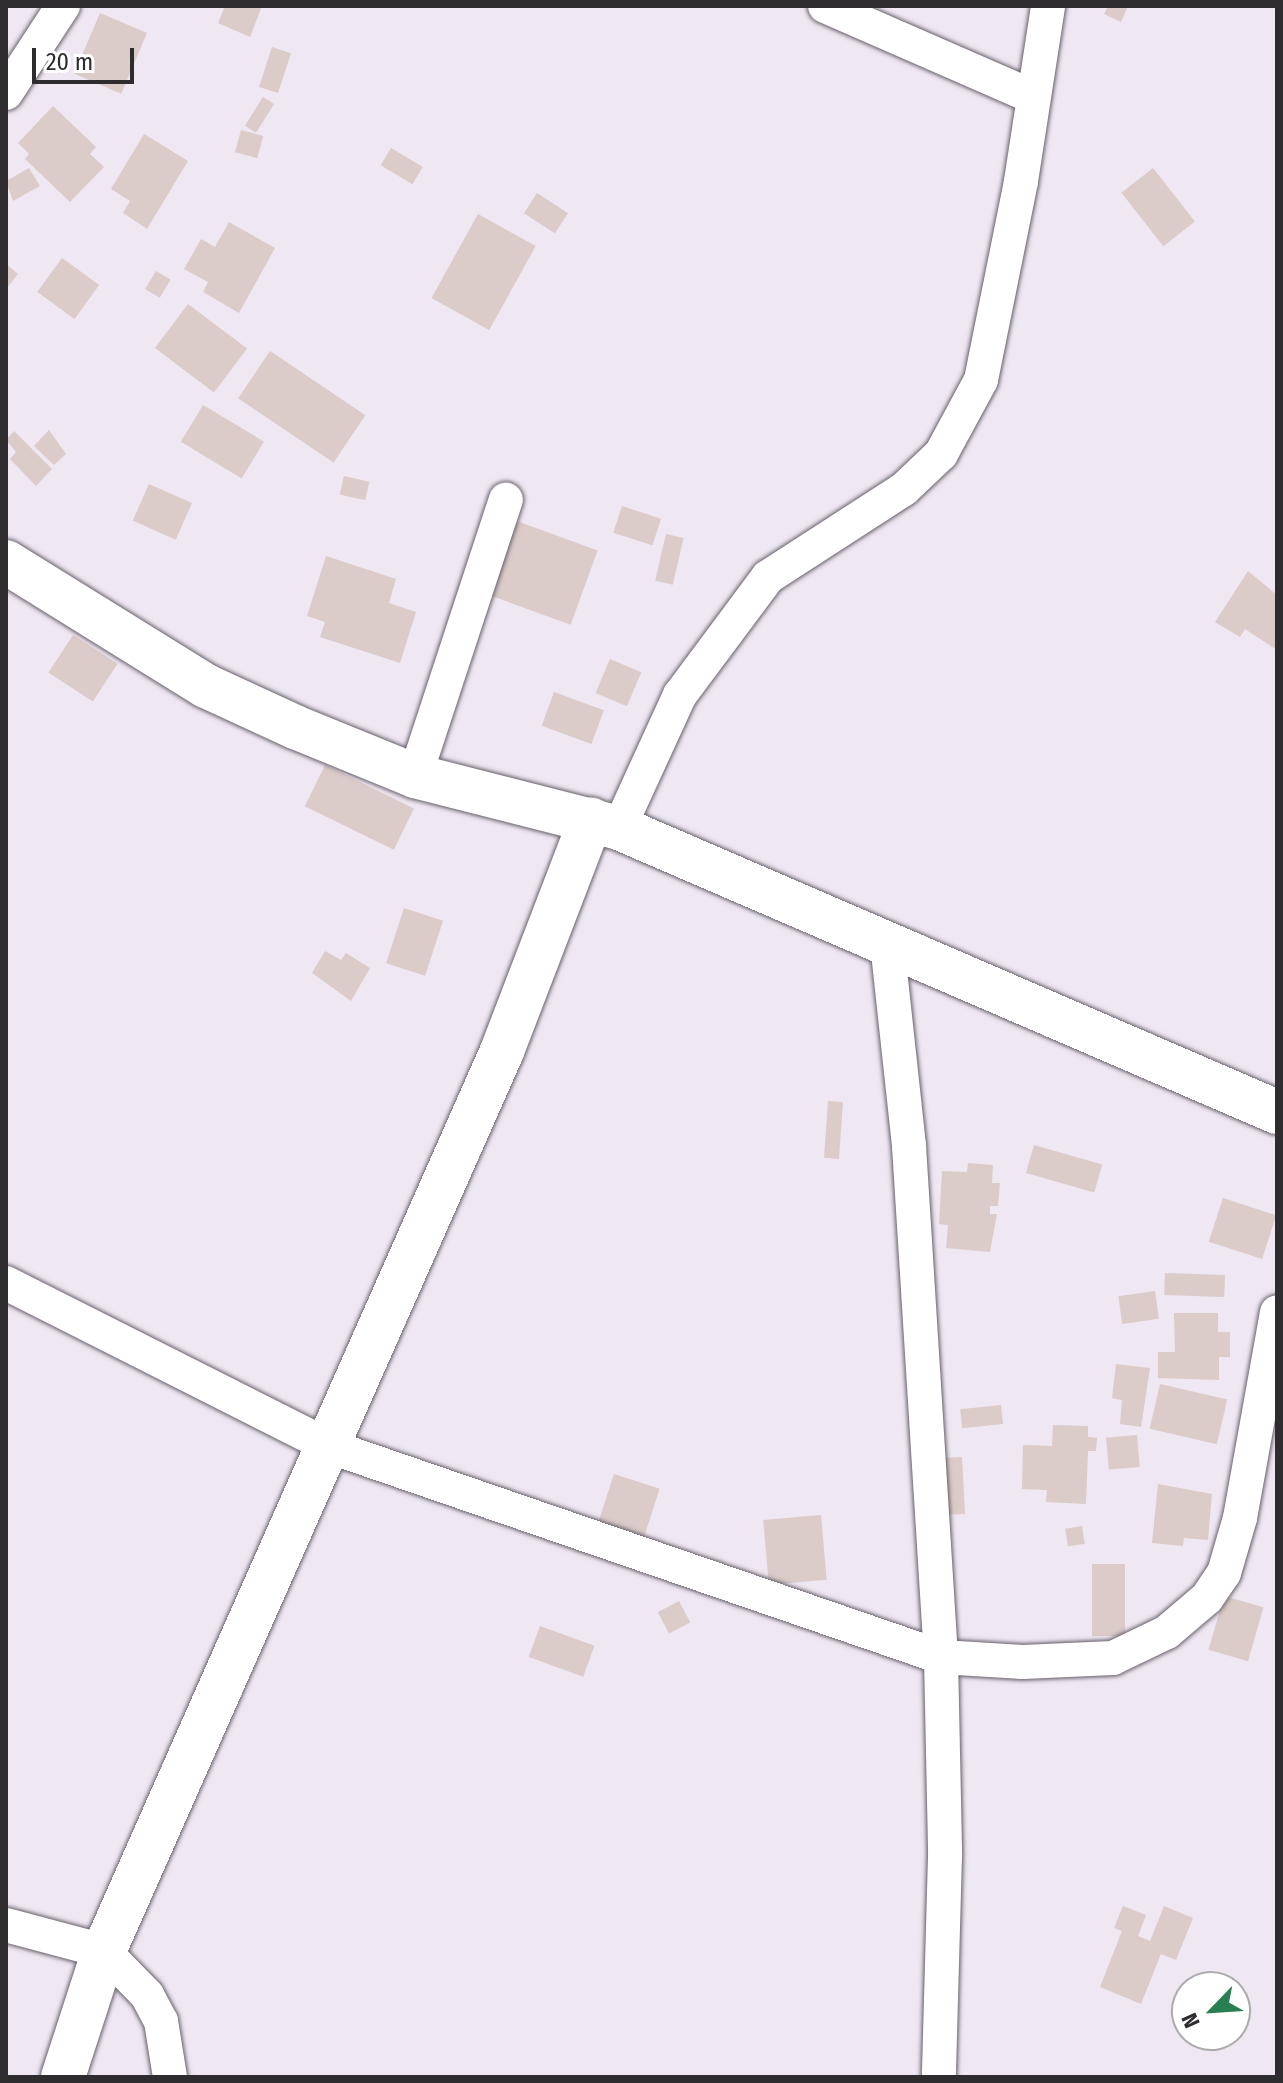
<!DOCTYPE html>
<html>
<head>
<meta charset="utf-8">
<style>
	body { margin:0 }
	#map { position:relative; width:1283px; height:2083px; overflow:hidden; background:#efe7f2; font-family:"Fira Sans Condensed",sans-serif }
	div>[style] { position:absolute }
	.building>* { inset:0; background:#dbcbc9; transform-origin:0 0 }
	.roads { filter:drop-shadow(0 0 2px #67606a) drop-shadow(0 0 2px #67606a) }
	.street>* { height:34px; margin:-17px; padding:0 17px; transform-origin:17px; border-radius:17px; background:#fff }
	.secondary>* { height:44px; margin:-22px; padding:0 22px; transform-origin:22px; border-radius:22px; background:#fff }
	span { translate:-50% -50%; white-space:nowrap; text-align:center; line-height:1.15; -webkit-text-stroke:6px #fff; paint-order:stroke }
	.frame { position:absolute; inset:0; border:8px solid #2f2c30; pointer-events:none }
	.north { position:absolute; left:1171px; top:1971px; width:80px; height:80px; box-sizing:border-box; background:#fff; border:2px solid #acabac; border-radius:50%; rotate:245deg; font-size:22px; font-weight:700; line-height:32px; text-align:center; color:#2f2c30 }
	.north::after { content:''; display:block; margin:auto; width:28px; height:36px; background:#287f52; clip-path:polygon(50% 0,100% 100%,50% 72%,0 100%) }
	.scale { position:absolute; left:32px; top:48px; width:102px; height:36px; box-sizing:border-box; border:4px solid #2f2c30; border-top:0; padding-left:10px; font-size:24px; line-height:28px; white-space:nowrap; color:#2f2c30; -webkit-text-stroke:6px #fff; paint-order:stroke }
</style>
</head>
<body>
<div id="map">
	<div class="building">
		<div style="clip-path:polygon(225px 6px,262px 6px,250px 37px,218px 23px)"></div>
		<div style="clip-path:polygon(1108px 6px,1128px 6px,1121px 22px,1104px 14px)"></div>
		<div style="left:100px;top:13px;width:51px;height:66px;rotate:23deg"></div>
		<div style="left:272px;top:47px;width:20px;height:42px;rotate:18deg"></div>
		<div style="left:263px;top:97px;width:13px;height:34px;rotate:32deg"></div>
		<div style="clip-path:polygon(53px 106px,96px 147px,90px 154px,104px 167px,70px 202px,25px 159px,29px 154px,18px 143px)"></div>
		<div style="left:241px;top:130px;width:23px;height:23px;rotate:15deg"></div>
		<div style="clip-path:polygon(144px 134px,188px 161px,147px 229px,123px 213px,130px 201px,111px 189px)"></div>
		<div style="left:391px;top:148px;width:37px;height:20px;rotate:31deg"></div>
		<div style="clip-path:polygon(29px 168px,40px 186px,13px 201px,6px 181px)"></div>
		<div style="left:1153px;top:168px;width:68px;height:40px;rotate:52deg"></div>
		<div style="left:537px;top:193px;width:37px;height:24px;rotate:33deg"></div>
		<div style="left:478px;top:214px;width:66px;height:96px;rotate:29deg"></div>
		<div style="clip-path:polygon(229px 222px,275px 248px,239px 313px,203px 292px,208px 282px,184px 269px,201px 239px,215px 247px)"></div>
		<div style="left:62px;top:258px;width:46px;height:42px;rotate:36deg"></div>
		<div style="clip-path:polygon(6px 264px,18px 274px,6px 289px)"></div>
		<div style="left:156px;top:271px;width:17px;height:21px;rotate:31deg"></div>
		<div style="left:188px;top:304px;width:74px;height:55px;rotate:37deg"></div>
		<div style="left:270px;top:351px;width:115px;height:57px;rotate:34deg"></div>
		<div style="left:203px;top:405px;width:71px;height:43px;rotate:31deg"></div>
		<div style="clip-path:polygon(49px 430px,66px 454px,54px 465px,34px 446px)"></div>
		<div style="clip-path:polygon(14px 431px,52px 469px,36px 486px,10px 459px,16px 452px,6px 440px)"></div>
		<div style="left:344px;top:476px;width:26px;height:19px;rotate:13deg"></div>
		<div style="left:149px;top:484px;width:47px;height:40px;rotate:24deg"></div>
		<div style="left:622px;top:506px;width:41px;height:28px;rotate:18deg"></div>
		<div style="left:514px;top:520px;width:89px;height:79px;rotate:20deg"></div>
		<div style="left:666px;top:534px;width:18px;height:48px;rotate:13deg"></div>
		<div style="clip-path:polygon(326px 556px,396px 579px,389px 603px,416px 612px,400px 663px,320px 637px,325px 622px,307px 616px)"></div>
		<div style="clip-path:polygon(1248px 571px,1277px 595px,1277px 650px,1245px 629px,1240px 637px,1215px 622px)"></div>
		<div style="left:73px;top:635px;width:53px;height:45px;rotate:33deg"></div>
		<div style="left:610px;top:659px;width:34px;height:37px;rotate:23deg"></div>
		<div style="left:554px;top:692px;width:53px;height:36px;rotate:20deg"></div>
		<div style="left:325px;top:765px;width:99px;height:46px;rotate:26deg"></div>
		<div style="left:404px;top:908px;width:41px;height:58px;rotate:18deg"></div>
		<div style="clip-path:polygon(325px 951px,341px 960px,346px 953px,370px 968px,351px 1001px,312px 973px)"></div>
		<div style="left:828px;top:1101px;width:15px;height:57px;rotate:4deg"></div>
		<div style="left:1034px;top:1145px;width:71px;height:29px;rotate:16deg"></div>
		<div style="clip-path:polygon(968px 1163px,993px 1165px,992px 1183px,1000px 1183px,998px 1206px,990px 1206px,990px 1214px,997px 1214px,990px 1252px,946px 1248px,948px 1225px,939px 1224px,942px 1171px,967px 1172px)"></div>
		<div style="left:1223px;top:1198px;width:56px;height:46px;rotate:18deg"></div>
		<div style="left:1165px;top:1273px;width:60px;height:22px;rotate:2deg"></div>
		<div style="left:1155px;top:1291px;width:28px;height:37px;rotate:82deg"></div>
		<div style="clip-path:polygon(1174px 1313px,1218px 1313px,1218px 1332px,1230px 1332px,1230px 1357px,1219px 1357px,1219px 1380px,1158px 1378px,1158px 1352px,1175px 1352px)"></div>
		<div style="clip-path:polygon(1116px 1364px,1150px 1368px,1141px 1427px,1120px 1424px,1122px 1400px,1112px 1398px)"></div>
		<div style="left:1160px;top:1384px;width:69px;height:46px;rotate:13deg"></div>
		<div style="left:1001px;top:1405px;width:19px;height:41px;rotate:84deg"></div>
		<div style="clip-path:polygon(1053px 1425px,1088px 1426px,1088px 1437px,1097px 1438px,1096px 1451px,1088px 1451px,1086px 1504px,1046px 1502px,1047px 1490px,1022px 1489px,1023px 1445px,1052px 1446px)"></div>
		<div style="left:1137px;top:1435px;width:32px;height:31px;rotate:85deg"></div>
		<div style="left:962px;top:1457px;width:57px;height:25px;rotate:87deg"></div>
		<div style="left:614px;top:1474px;width:48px;height:59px;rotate:18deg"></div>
		<div style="clip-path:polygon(1158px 1484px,1212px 1494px,1208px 1540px,1184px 1538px,1183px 1546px,1152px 1543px)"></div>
		<div style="left:821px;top:1515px;width:65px;height:58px;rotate:85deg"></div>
		<div style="left:1082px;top:1526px;width:18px;height:17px;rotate:81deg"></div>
		<div style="left:1092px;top:1564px;width:33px;height:72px"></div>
		<div style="left:1224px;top:1596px;width:41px;height:56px;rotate:16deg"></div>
		<div style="left:679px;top:1601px;width:24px;height:24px;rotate:62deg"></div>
		<div style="left:540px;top:1626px;width:58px;height:33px;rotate:20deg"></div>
		<div style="clip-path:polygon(1123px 1906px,1146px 1915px,1138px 1936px,1150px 1941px,1164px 1906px,1193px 1918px,1176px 1960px,1161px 1954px,1141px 2004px,1100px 1987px,1122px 1931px,1114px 1928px)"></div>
	</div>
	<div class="roads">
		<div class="street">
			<div style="left:825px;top:6px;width:227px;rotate:23.6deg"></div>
			<div style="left:6px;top:93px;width:104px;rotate:-56.8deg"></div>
			<div style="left:415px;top:776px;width:291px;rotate:-71.8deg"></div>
			<div style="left:619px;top:828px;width:146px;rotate:-65.4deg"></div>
			<div style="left:680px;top:695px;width:147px;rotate:-53.3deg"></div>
			<div style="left:768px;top:577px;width:162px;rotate:-32.9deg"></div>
			<div style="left:904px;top:489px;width:51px;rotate:-43.4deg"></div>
			<div style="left:941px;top:454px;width:84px;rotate:-61.6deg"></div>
			<div style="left:981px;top:380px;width:203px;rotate:-78.6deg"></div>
			<div style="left:1021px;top:181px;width:177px;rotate:-81.2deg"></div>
			<div style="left:887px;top:943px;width:204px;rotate:83.8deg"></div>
			<div style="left:909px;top:1146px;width:512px;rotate:86.42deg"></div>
			<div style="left:941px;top:1657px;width:199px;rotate:88.8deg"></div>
			<div style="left:945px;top:1856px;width:221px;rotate:91.6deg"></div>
			<div style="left:6px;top:1283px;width:364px;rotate:26.8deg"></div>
			<div style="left:331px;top:1447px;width:645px;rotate:19deg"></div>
			<div style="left:941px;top:1657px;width:82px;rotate:3.5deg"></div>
			<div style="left:1023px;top:1662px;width:90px;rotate:-2.5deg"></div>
			<div style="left:1113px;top:1658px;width:60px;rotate:-25.7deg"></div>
			<div style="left:1167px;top:1632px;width:52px;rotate:-40.4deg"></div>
			<div style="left:1207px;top:1598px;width:30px;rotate:-56deg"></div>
			<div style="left:1224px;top:1573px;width:57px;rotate:-73.8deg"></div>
			<div style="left:1240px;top:1518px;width:209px;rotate:-79.8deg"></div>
			<div style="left:6px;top:1925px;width:101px;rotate:14.9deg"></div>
			<div style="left:104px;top:1951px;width:62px;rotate:45.7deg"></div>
			<div style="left:147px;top:1995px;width:30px;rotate:62deg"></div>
			<div style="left:161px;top:2021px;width:57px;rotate:80.9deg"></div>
		</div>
		<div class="secondary">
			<div style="left:6px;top:562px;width:235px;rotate:31.8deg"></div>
			<div style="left:206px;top:686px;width:98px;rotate:24.7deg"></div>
			<div style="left:295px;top:727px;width:130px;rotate:22.2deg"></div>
			<div style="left:415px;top:776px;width:211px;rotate:14.3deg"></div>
			<div style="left:619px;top:828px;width:717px;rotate:23.35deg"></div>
			<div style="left:63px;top:2077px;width:133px;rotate:-72deg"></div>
			<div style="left:104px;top:1951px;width:984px;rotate:-66.14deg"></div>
			<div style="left:502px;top:1051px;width:248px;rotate:-69deg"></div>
		</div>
	</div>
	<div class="frame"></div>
	<div class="north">N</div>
	<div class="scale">20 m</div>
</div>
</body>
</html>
